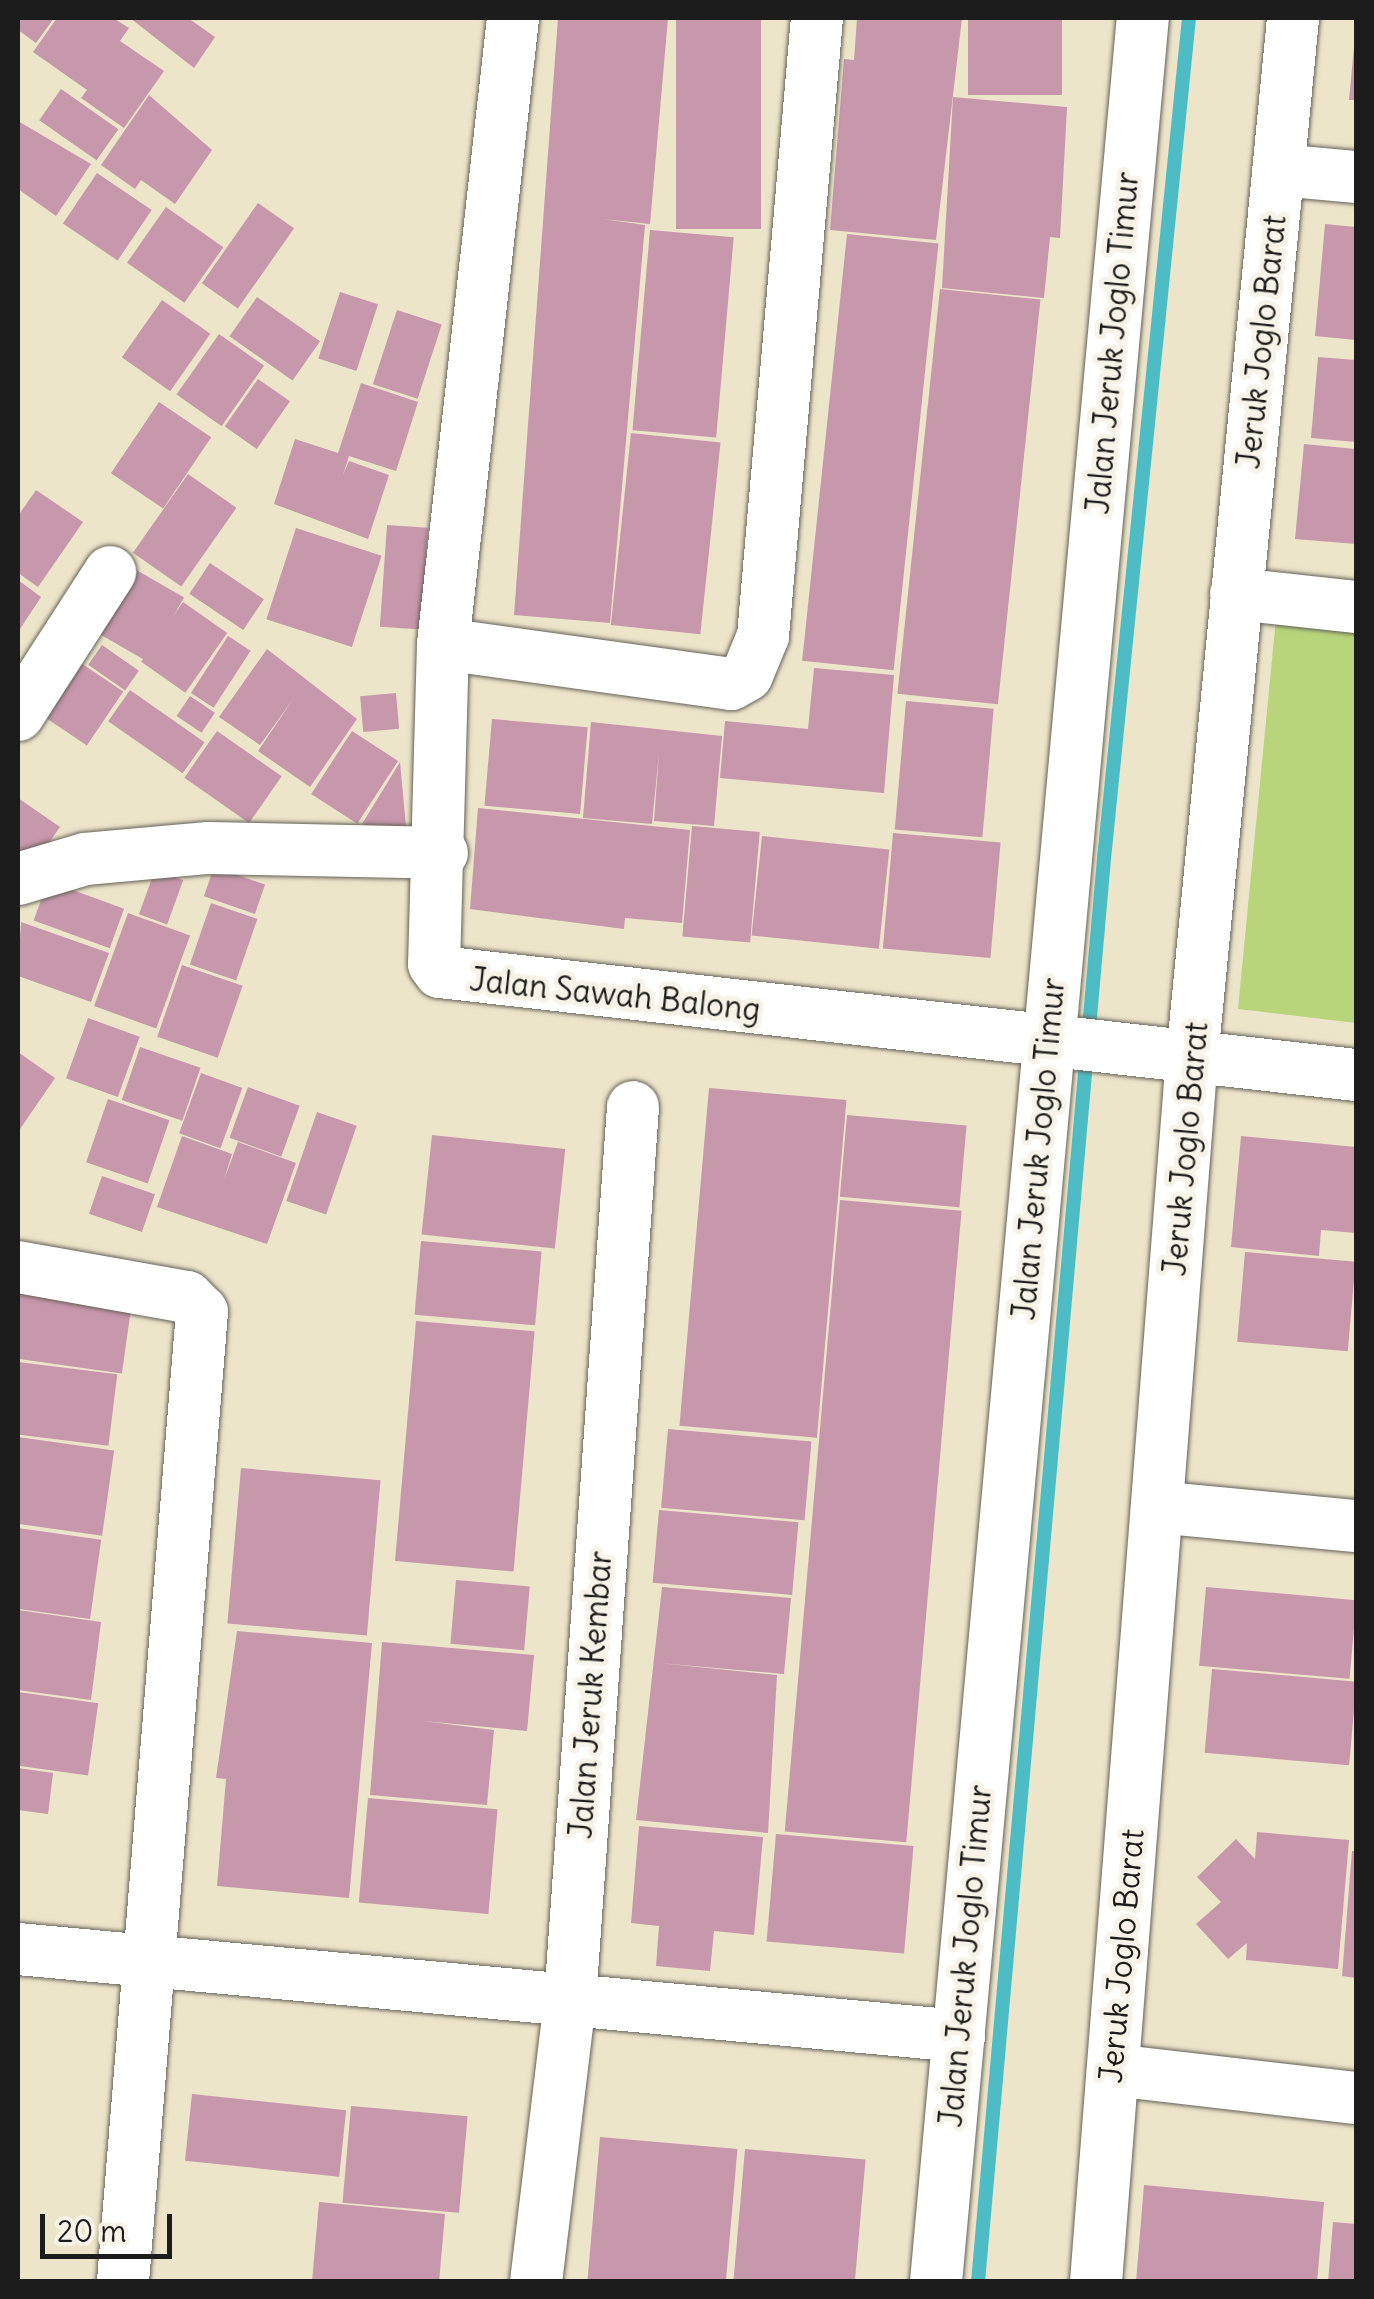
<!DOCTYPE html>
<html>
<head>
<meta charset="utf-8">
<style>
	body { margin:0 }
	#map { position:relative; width:1374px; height:2299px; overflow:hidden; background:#ede5ca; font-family:Delius,sans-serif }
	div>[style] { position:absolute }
	.green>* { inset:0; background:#b9d57b }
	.stream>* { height:14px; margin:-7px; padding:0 7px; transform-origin:7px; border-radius:7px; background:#4ebcc4 }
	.building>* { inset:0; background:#c797ac; transform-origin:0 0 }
	.roads { filter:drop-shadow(0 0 2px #656259) drop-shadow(0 0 2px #656259) }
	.minor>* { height:52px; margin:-26px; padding:0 26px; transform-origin:26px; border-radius:26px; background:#fff }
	span { translate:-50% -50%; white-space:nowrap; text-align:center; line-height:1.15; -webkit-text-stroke:10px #f7f3e8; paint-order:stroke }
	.street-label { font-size:32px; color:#1c1c1c }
	.frame { position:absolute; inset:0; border:20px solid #1c1c1c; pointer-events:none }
	.scale { position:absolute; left:40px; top:2214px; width:132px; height:45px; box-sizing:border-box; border:5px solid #1c1c1c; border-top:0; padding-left:12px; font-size:30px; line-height:35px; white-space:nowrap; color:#1c1c1c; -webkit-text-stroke:8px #f7f3e8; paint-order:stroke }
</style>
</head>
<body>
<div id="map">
	<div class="green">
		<div style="clip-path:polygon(1277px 608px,1356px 616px,1356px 1023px,1238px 1009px)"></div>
	</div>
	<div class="stream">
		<div style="left:978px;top:2282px;width:1439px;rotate:-84.94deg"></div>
		<div style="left:1105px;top:849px;width:835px;rotate:-84.23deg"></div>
	</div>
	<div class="building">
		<div style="clip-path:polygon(18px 18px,54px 18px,36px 43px,18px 30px)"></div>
		<div style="clip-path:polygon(57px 18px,113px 18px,129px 28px,120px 41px,164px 71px,124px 128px,81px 98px,87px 90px,33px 52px)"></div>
		<div style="clip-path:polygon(130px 18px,188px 18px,215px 37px,194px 68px)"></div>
		<div style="clip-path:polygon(558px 18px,668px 18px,650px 224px,603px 219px,645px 225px,610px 623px,514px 615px)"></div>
		<div style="left:676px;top:18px;width:85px;height:211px"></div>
		<div style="clip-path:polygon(857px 18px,962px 18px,936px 240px,830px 230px,844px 59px,854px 60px)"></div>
		<div style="left:968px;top:18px;width:94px;height:77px"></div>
		<div style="clip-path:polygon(1354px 47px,1356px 47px,1356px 100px,1349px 100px)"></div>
		<div style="left:61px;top:89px;width:70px;height:38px;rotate:35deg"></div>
		<div style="clip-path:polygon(149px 95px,212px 150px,175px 204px,141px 180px,135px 189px,101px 165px)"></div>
		<div style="clip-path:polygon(953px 97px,1067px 107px,1060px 238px,1050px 237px,1044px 298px,942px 288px)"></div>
		<div style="clip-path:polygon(18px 121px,91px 164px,56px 216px,18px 189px)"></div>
		<div style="left:97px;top:173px;width:66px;height:61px;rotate:34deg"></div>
		<div style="left:258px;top:203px;width:44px;height:98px;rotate:35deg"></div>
		<div style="left:166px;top:207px;width:70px;height:68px;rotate:35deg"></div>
		<div style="clip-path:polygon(1325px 224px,1356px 227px,1356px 340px,1315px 336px)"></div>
		<div style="left:650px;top:230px;width:84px;height:201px;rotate:5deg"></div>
		<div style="left:847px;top:234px;width:92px;height:429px;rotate:6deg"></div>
		<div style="left:940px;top:289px;width:101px;height:407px;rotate:6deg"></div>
		<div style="left:340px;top:292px;width:40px;height:70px;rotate:18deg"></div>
		<div style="left:257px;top:297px;width:77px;height:48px;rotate:35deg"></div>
		<div style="left:162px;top:300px;width:59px;height:70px;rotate:35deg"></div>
		<div style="left:397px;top:310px;width:47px;height:78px;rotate:18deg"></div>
		<div style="left:219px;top:334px;width:55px;height:74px;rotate:35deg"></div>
		<div style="clip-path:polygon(1318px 357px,1356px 360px,1356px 442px,1311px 438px)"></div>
		<div style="left:258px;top:379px;width:39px;height:58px;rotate:35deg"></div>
		<div style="clip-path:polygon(361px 383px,418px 402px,396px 471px,349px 456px,343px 475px,349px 461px,389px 475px,368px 539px,274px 504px,295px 439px,338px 453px)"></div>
		<div style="left:159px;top:402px;width:63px;height:86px;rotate:34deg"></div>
		<div style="left:631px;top:433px;width:90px;height:193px;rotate:6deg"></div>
		<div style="clip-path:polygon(1304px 444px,1356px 449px,1356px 544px,1295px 539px)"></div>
		<div style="left:188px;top:474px;width:59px;height:96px;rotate:35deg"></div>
		<div style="clip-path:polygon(36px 490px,83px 522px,38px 587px,18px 573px,18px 516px)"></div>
		<div style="left:387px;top:525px;width:41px;height:102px;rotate:4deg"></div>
		<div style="left:296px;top:528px;width:90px;height:96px;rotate:18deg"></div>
		<div style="left:210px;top:563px;width:65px;height:37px;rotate:34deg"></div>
		<div style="left:133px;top:568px;width:59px;height:74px;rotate:30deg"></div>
		<div style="clip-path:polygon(18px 580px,41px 597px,18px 632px)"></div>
		<div style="left:183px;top:602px;width:54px;height:73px;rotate:35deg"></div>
		<div style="left:228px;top:636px;width:27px;height:68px;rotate:33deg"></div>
		<div style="left:102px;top:645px;width:45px;height:24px;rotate:35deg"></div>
		<div style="clip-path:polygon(267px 649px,357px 719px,310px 787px,258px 751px,294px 698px,260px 745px,219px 717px)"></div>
		<div style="left:66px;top:653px;width:69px;height:65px;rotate:34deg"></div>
		<div style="clip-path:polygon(814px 668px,894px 675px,884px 793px,720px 778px,725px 721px,808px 729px)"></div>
		<div style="left:130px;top:690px;width:91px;height:38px;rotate:35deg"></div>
		<div style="left:396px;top:693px;width:36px;height:36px;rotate:85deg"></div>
		<div style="left:190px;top:696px;width:30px;height:24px;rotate:34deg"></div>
		<div style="left:906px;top:701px;width:88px;height:129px;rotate:5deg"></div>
		<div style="left:492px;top:719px;width:96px;height:87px;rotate:5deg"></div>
		<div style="clip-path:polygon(591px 722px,722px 736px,714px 826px,654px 821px,659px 753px,652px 824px,583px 818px)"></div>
		<div style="left:217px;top:731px;width:79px;height:57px;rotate:35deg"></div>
		<div style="left:352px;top:731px;width:55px;height:75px;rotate:33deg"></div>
		<div style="clip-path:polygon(400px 762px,407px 837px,362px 824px)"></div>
		<div style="clip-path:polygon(18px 798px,60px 827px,32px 867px,18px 857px)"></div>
		<div style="clip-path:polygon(478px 808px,690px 830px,682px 923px,625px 918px,624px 929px,470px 909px)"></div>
		<div style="left:692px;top:826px;width:68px;height:111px;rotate:5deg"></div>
		<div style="left:893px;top:833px;width:108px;height:116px;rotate:5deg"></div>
		<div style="left:762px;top:836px;width:128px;height:100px;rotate:6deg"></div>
		<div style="left:214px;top:867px;width:54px;height:31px;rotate:19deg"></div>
		<div style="left:155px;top:870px;width:30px;height:47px;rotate:20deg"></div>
		<div style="left:48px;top:881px;width:81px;height:42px;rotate:20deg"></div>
		<div style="left:211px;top:903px;width:49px;height:65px;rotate:19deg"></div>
		<div style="left:128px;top:913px;width:66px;height:99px;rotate:20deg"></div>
		<div style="clip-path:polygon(21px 922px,109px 953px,91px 1002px,18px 976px)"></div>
		<div style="left:182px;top:965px;width:64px;height:76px;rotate:19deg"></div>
		<div style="left:88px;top:1018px;width:55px;height:64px;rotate:20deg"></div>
		<div style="left:140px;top:1047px;width:64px;height:56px;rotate:19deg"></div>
		<div style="clip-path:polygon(18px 1052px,55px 1078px,18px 1132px)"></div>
		<div style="left:201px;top:1073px;width:44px;height:64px;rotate:20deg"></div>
		<div style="left:248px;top:1087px;width:55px;height:54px;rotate:20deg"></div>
		<div style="left:709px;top:1088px;width:138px;height:339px;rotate:5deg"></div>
		<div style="left:108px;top:1099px;width:65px;height:67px;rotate:19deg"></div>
		<div style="left:317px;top:1112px;width:42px;height:94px;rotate:19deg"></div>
		<div style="left:847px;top:1115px;width:120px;height:82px;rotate:5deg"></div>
		<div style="left:432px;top:1135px;width:134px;height:100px;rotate:6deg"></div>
		<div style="clip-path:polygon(182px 1136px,232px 1154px,224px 1180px,238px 1142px,296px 1163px,267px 1244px,157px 1207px)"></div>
		<div style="clip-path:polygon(1241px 1136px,1356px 1147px,1356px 1233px,1321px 1230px,1319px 1256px,1231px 1247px)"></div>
		<div style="left:102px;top:1176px;width:56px;height:40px;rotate:19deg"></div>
		<div style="left:840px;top:1200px;width:122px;height:634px;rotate:5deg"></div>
		<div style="left:421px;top:1241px;width:121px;height:74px;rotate:5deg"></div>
		<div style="left:1245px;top:1252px;width:111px;height:90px;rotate:5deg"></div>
		<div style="left:18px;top:1279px;width:116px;height:79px;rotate:8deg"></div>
		<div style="left:416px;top:1321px;width:119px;height:241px;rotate:5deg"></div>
		<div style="left:18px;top:1362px;width:100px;height:72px;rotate:7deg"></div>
		<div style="left:668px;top:1429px;width:144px;height:79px;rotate:5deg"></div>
		<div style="left:18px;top:1437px;width:97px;height:86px;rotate:8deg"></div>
		<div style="left:241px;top:1468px;width:140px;height:156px;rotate:5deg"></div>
		<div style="left:659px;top:1510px;width:140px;height:73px;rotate:5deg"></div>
		<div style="left:18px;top:1528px;width:84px;height:80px;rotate:8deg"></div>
		<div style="left:456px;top:1580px;width:74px;height:64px;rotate:5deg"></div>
		<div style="clip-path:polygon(662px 1587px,791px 1598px,784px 1674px,659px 1663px,777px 1675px,768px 1833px,636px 1820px)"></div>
		<div style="left:1206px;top:1587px;width:151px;height:79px;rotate:5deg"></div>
		<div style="clip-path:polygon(18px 1610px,101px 1622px,91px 1700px,18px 1690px)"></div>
		<div style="clip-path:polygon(237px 1631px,372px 1643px,349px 1898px,217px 1886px,226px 1779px,216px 1778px)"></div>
		<div style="clip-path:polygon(382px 1642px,534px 1655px,527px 1731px,423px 1721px,494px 1730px,487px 1805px,370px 1795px)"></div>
		<div style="left:1212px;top:1669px;width:145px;height:84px;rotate:5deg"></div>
		<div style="left:18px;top:1692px;width:81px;height:73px;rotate:8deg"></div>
		<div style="clip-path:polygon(18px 1768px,53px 1773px,48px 1814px,18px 1810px)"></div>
		<div style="left:368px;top:1798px;width:130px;height:105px;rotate:5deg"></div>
		<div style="clip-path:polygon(639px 1826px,763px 1837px,754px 1935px,714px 1931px,710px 1971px,656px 1966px,659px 1926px,631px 1923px)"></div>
		<div style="clip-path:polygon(1257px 1832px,1349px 1840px,1338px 1969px,1246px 1960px,1247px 1943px,1228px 1959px,1196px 1924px,1221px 1902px,1197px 1877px,1236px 1839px,1255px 1859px)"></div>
		<div style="left:776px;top:1834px;width:138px;height:108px;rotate:5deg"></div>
		<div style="clip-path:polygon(1352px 1851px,1356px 1851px,1356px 1978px,1342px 1976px)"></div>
		<div style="left:192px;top:2094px;width:155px;height:67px;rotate:6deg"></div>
		<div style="left:351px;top:2106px;width:117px;height:97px;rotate:5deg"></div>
		<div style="left:600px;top:2137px;width:138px;height:146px;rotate:5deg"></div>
		<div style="left:745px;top:2149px;width:121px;height:134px;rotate:5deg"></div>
		<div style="clip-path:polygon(1144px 2185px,1324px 2202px,1317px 2282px,1136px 2282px)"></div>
		<div style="clip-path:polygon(319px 2202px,445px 2214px,439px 2282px,312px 2282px)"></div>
		<div style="clip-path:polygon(1333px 2222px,1356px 2224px,1356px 2282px,1328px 2282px)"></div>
	</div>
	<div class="roads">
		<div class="minor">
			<div style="left:513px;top:18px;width:630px;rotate:96.38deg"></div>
			<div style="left:443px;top:644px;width:320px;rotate:91.6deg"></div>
			<div style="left:434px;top:964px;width:10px;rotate:53deg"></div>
			<div style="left:440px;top:972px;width:922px;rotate:6.42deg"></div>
			<div style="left:1279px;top:170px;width:77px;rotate:5.2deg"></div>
			<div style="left:1236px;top:594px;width:121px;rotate:6.2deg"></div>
			<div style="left:443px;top:644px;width:291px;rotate:7.9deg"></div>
			<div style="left:731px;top:684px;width:18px;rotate:-29deg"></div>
			<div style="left:747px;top:675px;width:42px;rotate:-67.7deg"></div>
			<div style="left:763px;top:636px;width:620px;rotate:-85.01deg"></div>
			<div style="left:18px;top:715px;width:170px;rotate:-57.2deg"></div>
			<div style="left:18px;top:879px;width:70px;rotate:-16.6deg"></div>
			<div style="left:85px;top:859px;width:124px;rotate:-5.1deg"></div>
			<div style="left:209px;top:848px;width:233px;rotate:1.2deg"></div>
			<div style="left:18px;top:1267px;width:172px;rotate:10.1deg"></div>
			<div style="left:187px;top:1297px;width:21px;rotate:45deg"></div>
			<div style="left:202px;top:1312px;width:973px;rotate:94.66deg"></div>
			<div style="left:1157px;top:1507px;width:200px;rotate:5.5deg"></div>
			<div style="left:18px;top:1949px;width:945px;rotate:5.28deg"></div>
			<div style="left:1113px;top:2070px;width:245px;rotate:6.6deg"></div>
			<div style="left:536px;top:2282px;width:283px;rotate:-83.1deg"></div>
			<div style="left:570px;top:2001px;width:896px;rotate:-85.97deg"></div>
			<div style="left:936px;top:2282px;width:2273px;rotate:-84.78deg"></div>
			<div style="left:1096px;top:2282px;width:1228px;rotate:-85.52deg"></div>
			<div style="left:1192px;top:1058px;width:1045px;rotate:-84.45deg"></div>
		</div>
	</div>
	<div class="street-label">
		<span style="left:1262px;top:342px;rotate:-84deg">Jeruk Joglo Barat</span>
		<span style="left:1113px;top:343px;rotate:-85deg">Jalan Jeruk Joglo Timur</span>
		<span style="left:615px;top:995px;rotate:6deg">Jalan Sawah Balong</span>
		<span style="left:1039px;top:1149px;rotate:-85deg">Jalan Jeruk Joglo Timur</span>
		<span style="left:1186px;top:1149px;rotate:-85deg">Jeruk Joglo Barat</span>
		<span style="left:591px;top:1695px;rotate:-86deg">Jalan Jeruk Kembar</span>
		<span style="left:966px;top:1956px;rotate:-85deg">Jalan Jeruk Joglo Timur</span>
		<span style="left:1122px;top:1956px;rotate:-85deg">Jeruk Joglo Barat</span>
	</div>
	<div class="frame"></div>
	<div class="scale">20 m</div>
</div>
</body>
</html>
